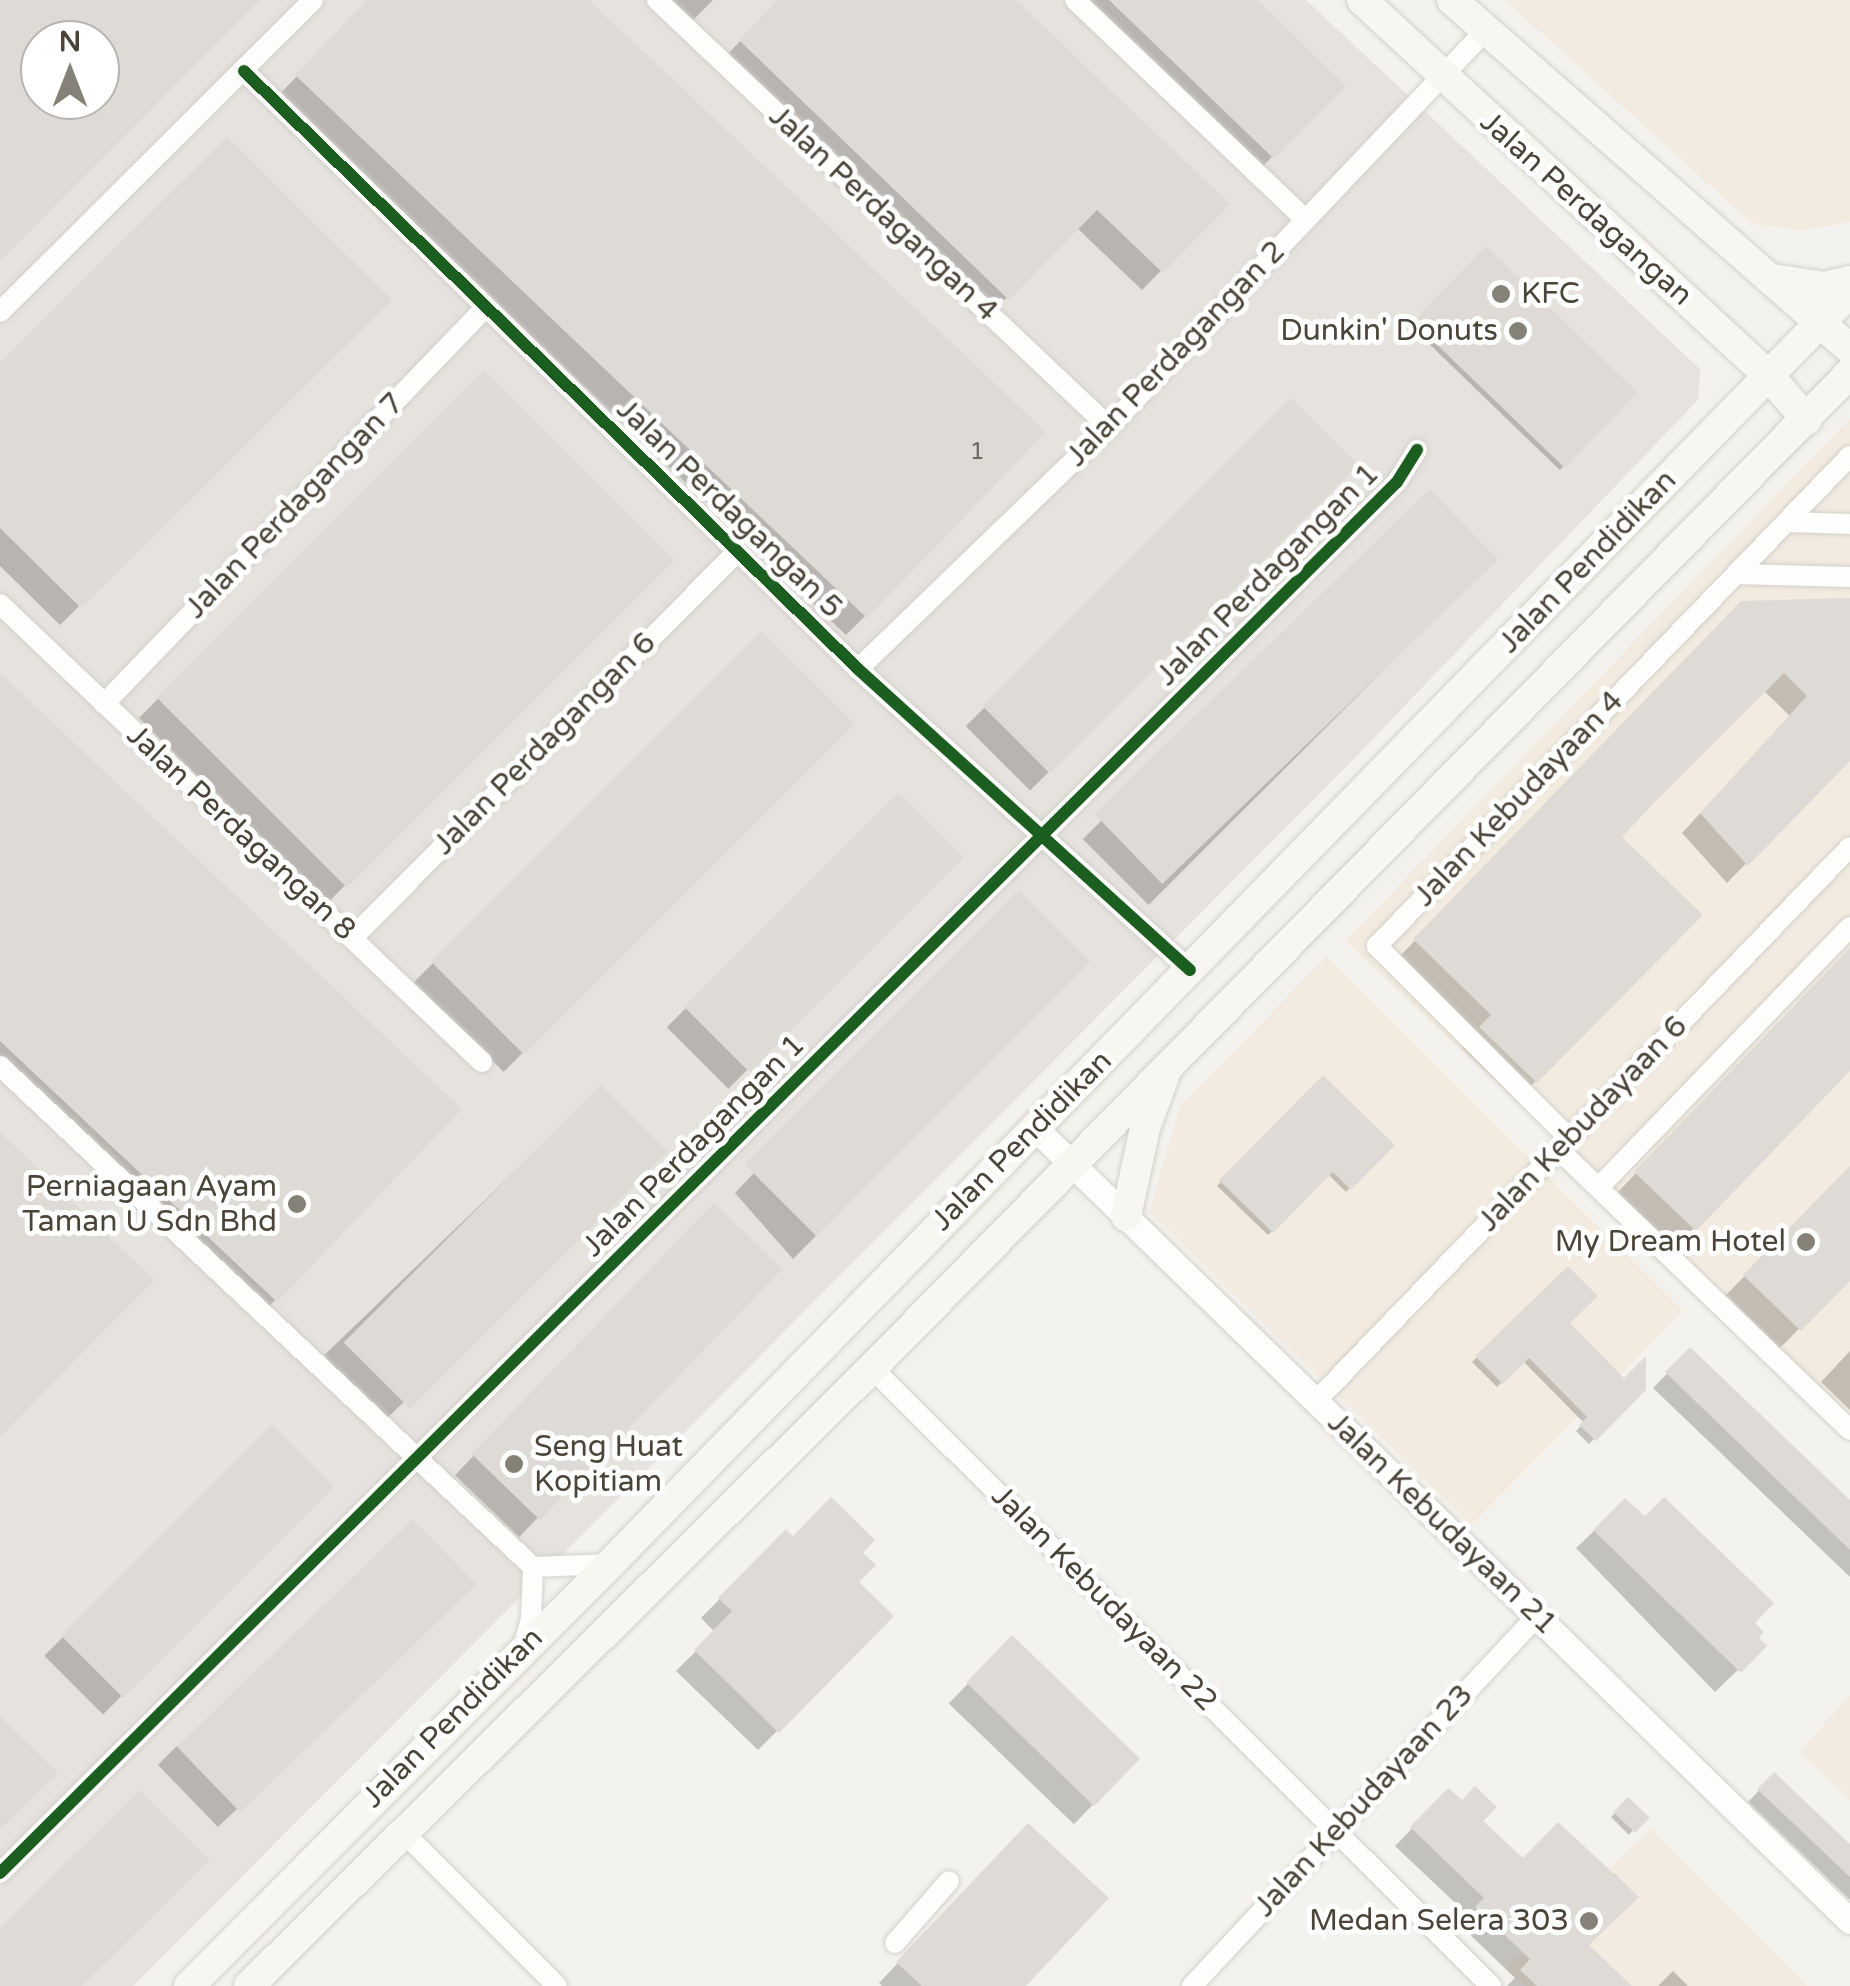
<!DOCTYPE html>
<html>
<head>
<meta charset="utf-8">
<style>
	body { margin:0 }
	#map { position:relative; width:1850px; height:1986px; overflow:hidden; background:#f4f2ee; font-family:"Varela Round",sans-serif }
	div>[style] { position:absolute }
	.commercial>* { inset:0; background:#f3ebdf }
	.industrial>* { inset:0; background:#e6e2de }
	.shadow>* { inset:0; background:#0003; transform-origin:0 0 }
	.building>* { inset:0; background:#dedbd6; transform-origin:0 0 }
	.roads { filter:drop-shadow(0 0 2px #d2d0cb) drop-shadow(0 0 2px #d2d0cb) }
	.minor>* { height:20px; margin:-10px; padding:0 10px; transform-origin:10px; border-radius:10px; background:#fdfdfc }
	.tertiary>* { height:25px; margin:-12.5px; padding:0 12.5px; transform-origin:12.5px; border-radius:12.5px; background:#fdfdfc }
	.secondary>* { height:30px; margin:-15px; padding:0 15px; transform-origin:15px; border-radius:15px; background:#f7f6f1 }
	.cycleway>* { height:12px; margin:-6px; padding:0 6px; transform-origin:6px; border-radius:6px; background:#1b5e20 }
	.dots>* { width:28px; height:28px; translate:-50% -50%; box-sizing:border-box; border:5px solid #fff; border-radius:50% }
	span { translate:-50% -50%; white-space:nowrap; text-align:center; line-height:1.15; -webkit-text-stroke:10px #fff; paint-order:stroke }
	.number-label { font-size:25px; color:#706a61 }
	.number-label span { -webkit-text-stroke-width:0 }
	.street-label { font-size:30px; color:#4b4439 }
	.poi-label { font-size:30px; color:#4b4439 }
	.left { translate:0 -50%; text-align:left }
	.right { translate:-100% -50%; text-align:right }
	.north { position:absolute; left:20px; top:20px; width:100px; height:100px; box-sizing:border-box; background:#fff; border:2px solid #b7b4b0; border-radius:50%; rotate:0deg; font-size:28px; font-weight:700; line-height:40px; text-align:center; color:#4b4439 }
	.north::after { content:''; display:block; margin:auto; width:35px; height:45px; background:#868178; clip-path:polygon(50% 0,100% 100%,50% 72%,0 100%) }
</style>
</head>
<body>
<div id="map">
	<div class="commercial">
		<div style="clip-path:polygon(1505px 0,1850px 0,1850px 222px,1801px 231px,1751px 223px)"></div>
		<div style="clip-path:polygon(1850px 418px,1850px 1416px,1345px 941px)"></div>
		<div style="clip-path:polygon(1327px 956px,1683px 1311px,1471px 1525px,1149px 1212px,1180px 1106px)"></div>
		<div style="clip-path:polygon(1850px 1695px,1850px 1800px,1799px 1752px)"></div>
		<div style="clip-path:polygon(1650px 1829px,1807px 1986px,1525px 1986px,1506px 1968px)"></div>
	</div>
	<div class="industrial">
		<div style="clip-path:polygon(evenodd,0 0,1306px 0,1700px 369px,1698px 400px,1347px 766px,133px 1986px,0 1986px,0 0,40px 40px,100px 40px,100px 100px,40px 100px,40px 40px)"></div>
	</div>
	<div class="shadow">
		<div style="clip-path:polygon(370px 0,586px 0,865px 616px,846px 635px,278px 96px)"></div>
		<div style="clip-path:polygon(650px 0,713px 0,682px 31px)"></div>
		<div style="clip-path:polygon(780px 0,1013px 0,1226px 204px,1142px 290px,1076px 227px,988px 317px,722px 60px)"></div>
		<div style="clip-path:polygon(1072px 0,1253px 0,1342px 86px,1253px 176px)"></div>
		<div style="left:1486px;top:250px;width:206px;height:107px;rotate:44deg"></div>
		<div style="clip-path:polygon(388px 300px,60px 625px,0 566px,0 366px)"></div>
		<div style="left:484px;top:373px;width:264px;height:488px;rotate:45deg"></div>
		<div style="left:1291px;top:401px;width:91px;height:460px;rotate:45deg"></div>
		<div style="left:1430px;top:492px;width:93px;height:491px;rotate:45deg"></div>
		<div style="clip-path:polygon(1850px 602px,1850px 757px,1727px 883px,1682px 833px,1790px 716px,1763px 690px,1618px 837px,1699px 915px,1517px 1100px,1462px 1048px,1474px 1036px,1396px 960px,1742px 604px)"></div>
		<div style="left:761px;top:635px;width:127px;height:491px;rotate:45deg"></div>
		<div style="clip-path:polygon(0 676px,458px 1109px,256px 1320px,0 1078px)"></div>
		<div style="left:898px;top:796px;width:87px;height:327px;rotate:45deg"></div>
		<div style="clip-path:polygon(1000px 913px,1088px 961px,793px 1259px,735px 1193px)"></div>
		<div style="clip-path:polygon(1850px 950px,1850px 1067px,1675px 1248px,1617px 1193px)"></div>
		<div style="clip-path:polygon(1323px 1078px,1392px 1145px,1346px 1192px,1328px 1174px,1268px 1235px,1217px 1186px)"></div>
		<div style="left:601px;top:1088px;width:89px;height:388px;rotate:46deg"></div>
		<div style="clip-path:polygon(1850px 1169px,1850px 1277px,1780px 1348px,1726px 1295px)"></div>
		<div style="left:714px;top:1207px;width:89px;height:373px;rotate:44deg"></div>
		<div style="clip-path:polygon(1568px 1269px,1566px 1323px,1624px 1382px,1643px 1389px,1589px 1444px,1576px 1431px,1584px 1423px,1523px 1361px,1497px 1387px,1472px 1362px)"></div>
		<div style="clip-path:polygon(1690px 1350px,1850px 1504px,1850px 1577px,1653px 1388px)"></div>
		<div style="clip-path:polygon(1850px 1351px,1850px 1410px,1821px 1382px)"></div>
		<div style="left:272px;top:1428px;width:83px;height:322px;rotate:45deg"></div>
		<div style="left:1625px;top:1501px;width:200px;height:68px;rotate:46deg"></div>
		<div style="clip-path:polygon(786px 1532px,793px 1539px,859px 1553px,856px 1582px,891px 1616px,758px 1750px,676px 1671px,715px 1632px,701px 1618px)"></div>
		<div style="clip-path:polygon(454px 1603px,218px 1827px,158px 1765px,177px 1746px)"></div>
		<div style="left:1012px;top:1638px;width:174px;height:91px;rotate:44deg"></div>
		<div style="clip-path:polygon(1774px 1775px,1850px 1847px,1850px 1900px,1748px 1802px)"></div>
		<div style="clip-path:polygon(1448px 1791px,1523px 1861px,1612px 1878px,1615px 1874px,1636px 1896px,1586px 1946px,1628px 1986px,1507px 1986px,1515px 1978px,1460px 1925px,1469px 1916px,1395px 1846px)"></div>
		<div style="left:1628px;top:1800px;width:25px;height:24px;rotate:45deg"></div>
		<div style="clip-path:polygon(1009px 1845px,1023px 1986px,882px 1986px,879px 1983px)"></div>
		<div style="clip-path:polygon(1673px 1971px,1688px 1986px,1658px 1986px)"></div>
	</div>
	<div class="building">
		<div style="clip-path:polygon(evenodd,0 0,260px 0,0 261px,0 0,40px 40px,100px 40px,100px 100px,40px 100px,40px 40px)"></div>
		<div style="clip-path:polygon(367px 0,589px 0,1046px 432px,867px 618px,295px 75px)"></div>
		<div style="clip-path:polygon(777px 0,1016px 0,1230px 204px,1163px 273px,1097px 210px,1009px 300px,739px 40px)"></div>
		<div style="clip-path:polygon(1109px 0,1257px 0,1346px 86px,1274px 159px)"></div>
		<div style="clip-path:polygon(227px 137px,392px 300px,81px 608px,0 528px,0 362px)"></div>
		<div style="left:1486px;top:246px;width:211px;height:105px;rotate:44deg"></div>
		<div style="left:484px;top:370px;width:269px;height:463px;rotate:45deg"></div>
		<div style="left:1291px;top:398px;width:95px;height:436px;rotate:45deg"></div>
		<div style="left:1430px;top:489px;width:98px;height:467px;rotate:46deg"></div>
		<div style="clip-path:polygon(1850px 598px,1850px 761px,1748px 866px,1700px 813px,1807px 696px,1784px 673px,1655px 802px,1622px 837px,1703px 915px,1537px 1083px,1479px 1027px,1491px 1015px,1413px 939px,1741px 601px)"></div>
		<div style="left:761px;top:631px;width:132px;height:467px;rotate:45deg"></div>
		<div style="clip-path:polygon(0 673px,462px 1109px,277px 1302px,0 1041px)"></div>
		<div style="left:898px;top:792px;width:93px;height:303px;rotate:45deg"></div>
		<div style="left:1019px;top:890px;width:101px;height:388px;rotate:45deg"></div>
		<div style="clip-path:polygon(1850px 948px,1850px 1071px,1696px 1231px,1634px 1172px)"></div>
		<div style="clip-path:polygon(1323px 1075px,1395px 1145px,1351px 1190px,1333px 1172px,1273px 1233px,1219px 1180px)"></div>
		<div style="left:601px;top:1085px;width:94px;height:364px;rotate:45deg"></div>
		<div style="clip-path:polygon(0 1132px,154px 1280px,0 1437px)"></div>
		<div style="clip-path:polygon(1850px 1166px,1850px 1281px,1801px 1331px,1743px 1275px)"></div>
		<div style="left:714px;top:1203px;width:95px;height:349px;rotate:44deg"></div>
		<div style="clip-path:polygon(1568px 1266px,1598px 1296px,1570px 1323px,1624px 1378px,1646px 1356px,1646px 1390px,1596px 1441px,1579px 1425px,1587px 1417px,1529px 1358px,1503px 1384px,1475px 1356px)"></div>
		<div style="clip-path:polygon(1690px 1347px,1850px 1500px,1850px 1550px,1665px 1372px)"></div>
		<div style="left:272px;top:1425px;width:88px;height:298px;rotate:45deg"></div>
		<div style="clip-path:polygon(831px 1497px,875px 1540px,863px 1553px,876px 1565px,859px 1582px,894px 1616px,779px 1733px,694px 1650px,732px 1611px,718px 1598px,786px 1529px,793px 1536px)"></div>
		<div style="clip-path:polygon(1664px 1497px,1774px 1603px,1755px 1623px,1764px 1632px,1759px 1638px,1767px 1646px,1741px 1673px,1593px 1530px,1625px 1498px,1645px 1516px)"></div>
		<div style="left:413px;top:1519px;width:91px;height:328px;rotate:46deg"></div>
		<div style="left:1012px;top:1635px;width:178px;height:66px;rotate:44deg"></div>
		<div style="clip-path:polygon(0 1716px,58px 1773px,0 1830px)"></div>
		<div style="clip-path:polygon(1774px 1772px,1850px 1844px,1850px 1877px,1757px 1789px)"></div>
		<div style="clip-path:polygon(1475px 1786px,1497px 1807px,1483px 1821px,1523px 1858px,1558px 1822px,1639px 1897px,1589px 1945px,1632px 1986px,1537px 1986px,1520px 1970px,1530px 1959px,1475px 1907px,1484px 1898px,1410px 1827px,1448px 1788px,1462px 1800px)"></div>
		<div style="clip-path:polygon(140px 1790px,210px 1860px,82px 1986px,0 1986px,0 1928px)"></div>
		<div style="left:1628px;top:1797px;width:30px;height:21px;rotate:44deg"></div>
		<div style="clip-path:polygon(1028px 1823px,1109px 1898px,1026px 1986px,922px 1986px,896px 1962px)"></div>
	</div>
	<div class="roads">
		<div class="minor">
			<div style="left:657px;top:0;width:622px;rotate:43.37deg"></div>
			<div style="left:1075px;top:0;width:318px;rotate:43.6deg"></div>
			<div style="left:244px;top:71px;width:857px;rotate:44.24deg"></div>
			<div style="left:858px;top:669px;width:448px;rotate:42.2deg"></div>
			<div style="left:0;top:312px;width:442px;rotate:-44.9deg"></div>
			<div style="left:1787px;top:522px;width:63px;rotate:1.8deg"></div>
			<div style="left:1736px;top:574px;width:114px;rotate:1.5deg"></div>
			<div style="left:0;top:604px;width:665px;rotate:43.54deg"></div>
			<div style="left:858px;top:669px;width:349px;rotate:-44deg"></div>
			<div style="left:1109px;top:427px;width:546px;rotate:-46.48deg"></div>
			<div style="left:104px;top:704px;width:550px;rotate:-46.11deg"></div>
			<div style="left:353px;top:937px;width:544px;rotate:-45.07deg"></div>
			<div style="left:0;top:1066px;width:731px;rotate:43.23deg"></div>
			<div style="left:533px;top:1567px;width:77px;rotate:-2.2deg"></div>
			<div style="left:1569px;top:1138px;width:272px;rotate:-135deg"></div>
			<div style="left:1377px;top:946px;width:681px;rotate:-46.01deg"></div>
			<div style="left:1558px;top:1149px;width:405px;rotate:43.9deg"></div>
			<div style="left:1599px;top:1187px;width:361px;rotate:-46deg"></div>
			<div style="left:872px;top:1368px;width:875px;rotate:44.95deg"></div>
			<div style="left:1316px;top:1401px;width:769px;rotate:-46.05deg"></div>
			<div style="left:523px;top:1647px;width:29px;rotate:-74deg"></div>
			<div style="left:531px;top:1619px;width:52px;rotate:-87.8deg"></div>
			<div style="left:402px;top:1831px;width:219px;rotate:45deg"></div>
			<div style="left:0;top:1873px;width:1971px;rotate:-44.88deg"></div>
			<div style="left:1397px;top:482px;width:38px;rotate:-58deg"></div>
			<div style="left:895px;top:1943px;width:82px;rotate:-48.9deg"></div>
			<div style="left:1192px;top:1986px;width:506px;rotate:-47deg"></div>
		</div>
		<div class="tertiary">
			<div style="left:1035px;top:1128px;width:1137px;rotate:44.22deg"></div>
		</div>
		<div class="secondary">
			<div style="left:1362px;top:0;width:554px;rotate:42.73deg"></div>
			<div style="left:1769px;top:376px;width:58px;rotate:49.2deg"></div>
			<div style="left:1452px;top:0;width:529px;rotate:41.25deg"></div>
			<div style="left:1773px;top:279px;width:52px;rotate:8.9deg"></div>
			<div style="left:1824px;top:287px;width:27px;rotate:-13deg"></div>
			<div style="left:1126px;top:1216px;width:90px;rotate:-77.8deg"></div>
			<div style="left:1145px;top:1128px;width:54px;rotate:-69.6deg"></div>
			<div style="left:189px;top:1986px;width:596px;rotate:-45.07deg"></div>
			<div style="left:610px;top:1564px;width:1776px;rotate:-45.73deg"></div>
			<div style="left:249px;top:1986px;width:878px;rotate:-44.77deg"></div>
			<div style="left:872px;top:1368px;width:1395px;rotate:-45.49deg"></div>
		</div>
	</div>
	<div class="cycleway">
		<div style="left:244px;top:71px;width:857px;rotate:44.24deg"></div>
		<div style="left:858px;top:669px;width:448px;rotate:42.2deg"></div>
		<div style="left:0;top:1873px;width:1971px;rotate:-44.88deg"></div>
		<div style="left:1397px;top:482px;width:38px;rotate:-58deg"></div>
	</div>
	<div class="dots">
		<div style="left:1501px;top:294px;background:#868178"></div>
		<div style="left:1518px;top:331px;background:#868178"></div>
		<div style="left:297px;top:1204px;background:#868178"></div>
		<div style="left:1806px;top:1242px;background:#868178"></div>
		<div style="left:514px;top:1464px;background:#868178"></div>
		<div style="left:1589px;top:1921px;background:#868178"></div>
	</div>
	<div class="number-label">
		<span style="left:977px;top:451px">1</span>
	</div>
	<div class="street-label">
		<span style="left:1586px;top:209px;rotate:42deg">Jalan Perdagangan</span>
		<span style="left:883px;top:214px;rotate:43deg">Jalan Perdagangan 4</span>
		<span style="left:1176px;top:354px;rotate:-46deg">Jalan Perdagangan 2</span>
		<span style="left:295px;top:506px;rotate:-46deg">Jalan Perdagangan 7</span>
		<span style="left:729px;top:509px;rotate:44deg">Jalan Perdagangan 5</span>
		<span style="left:1588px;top:562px;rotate:-46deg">Jalan Pendidikan</span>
		<span style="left:1268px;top:575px;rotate:-45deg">Jalan Perdagangan 1</span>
		<span style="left:545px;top:744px;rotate:-45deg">Jalan Perdagangan 6</span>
		<span style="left:1519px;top:799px;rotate:-46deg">Jalan Kebudayaan 4</span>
		<span style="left:241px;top:833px;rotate:43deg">Jalan Perdagangan 8</span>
		<span style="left:1583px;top:1124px;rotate:-46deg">Jalan Kebudayaan 6</span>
		<span style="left:1022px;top:1141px;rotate:-45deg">Jalan Pendidikan</span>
		<span style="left:694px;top:1146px;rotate:-45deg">Jalan Perdagangan 1</span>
		<span style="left:1442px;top:1524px;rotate:44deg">Jalan Kebudayaan 21</span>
		<span style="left:1104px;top:1599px;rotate:45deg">Jalan Kebudayaan 22</span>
		<span style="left:453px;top:1718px;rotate:-45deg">Jalan Pendidikan</span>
		<span style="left:1364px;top:1801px;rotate:-47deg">Jalan Kebudayaan 23</span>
	</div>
	<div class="poi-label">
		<span class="left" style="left:1521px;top:294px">KFC</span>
		<span class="right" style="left:1498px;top:331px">Dunkin' Donuts</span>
		<span class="right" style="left:277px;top:1204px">Perniagaan Ayam<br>Taman U Sdn Bhd</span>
		<span class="right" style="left:1786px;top:1242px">My Dream Hotel</span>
		<span class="left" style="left:534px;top:1464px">Seng Huat<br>Kopitiam</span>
		<span class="right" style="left:1569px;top:1921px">Medan Selera 303</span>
	</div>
	<div class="north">N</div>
</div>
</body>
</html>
